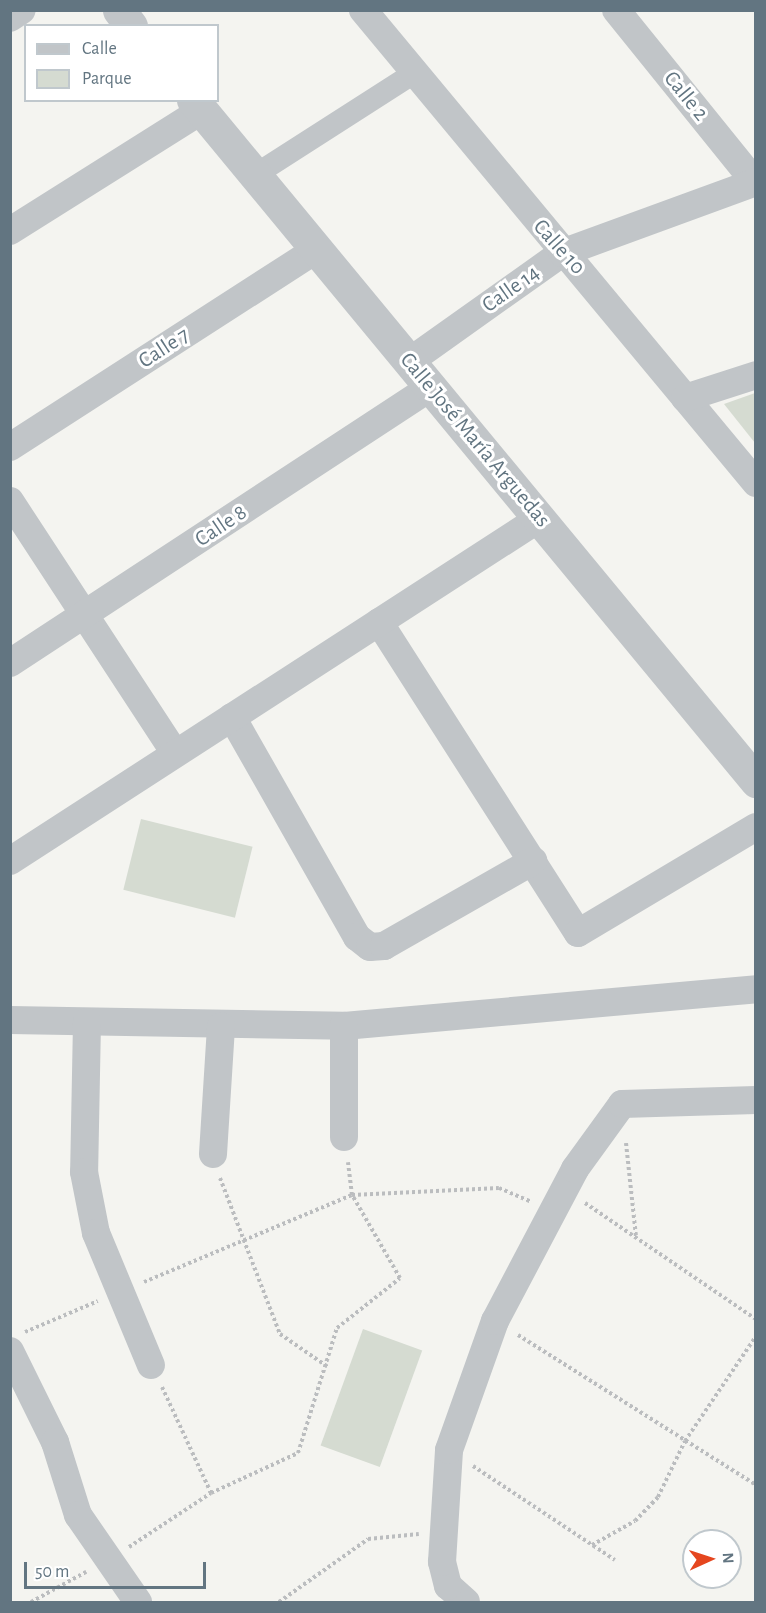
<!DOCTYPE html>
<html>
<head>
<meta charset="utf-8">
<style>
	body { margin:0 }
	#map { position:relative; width:766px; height:1613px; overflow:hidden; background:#f4f4f0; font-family:"Alegreya Sans",sans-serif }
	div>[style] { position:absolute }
	.green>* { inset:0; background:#d5dbd1; transform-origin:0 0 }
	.path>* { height:4px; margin-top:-2px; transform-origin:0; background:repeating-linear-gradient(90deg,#bbbdbf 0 3px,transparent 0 6px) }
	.pedestrian>* { height:22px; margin:-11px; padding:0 11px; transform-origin:11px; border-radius:11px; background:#c1c5c8 }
	.minor>* { height:28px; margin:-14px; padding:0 14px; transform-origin:14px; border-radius:14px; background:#c1c5c8 }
	.tertiary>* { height:33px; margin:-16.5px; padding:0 16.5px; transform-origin:16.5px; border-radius:16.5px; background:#c1c5c8 }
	span { translate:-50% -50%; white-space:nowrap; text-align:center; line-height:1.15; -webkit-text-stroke:6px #fff; paint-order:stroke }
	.street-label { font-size:22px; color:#627581 }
	.frame { position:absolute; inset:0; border:12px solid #627581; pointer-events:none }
	.legend { position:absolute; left:24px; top:24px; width:195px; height:78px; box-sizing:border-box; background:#fff; border:2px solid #c0c8cd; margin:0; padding:8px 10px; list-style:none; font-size:18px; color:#627581 }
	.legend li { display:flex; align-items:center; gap:12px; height:30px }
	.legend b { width:30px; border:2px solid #c0c8cd }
	.north { position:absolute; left:682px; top:1529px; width:60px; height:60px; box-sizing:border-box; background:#fff; border:2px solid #c0c8cd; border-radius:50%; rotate:87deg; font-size:16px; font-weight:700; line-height:24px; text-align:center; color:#627581 }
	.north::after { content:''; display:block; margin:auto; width:21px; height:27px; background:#e5461f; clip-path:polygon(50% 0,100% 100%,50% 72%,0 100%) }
	.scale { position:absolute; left:24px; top:1562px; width:182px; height:27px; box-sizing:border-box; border:3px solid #627581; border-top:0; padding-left:8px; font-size:18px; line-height:21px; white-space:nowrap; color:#627581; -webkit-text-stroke:4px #fff; paint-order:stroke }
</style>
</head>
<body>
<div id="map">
	<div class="green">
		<div style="clip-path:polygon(755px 393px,756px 393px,755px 443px,724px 404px)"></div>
		<div style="left:141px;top:819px;width:115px;height:73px;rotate:14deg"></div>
		<div style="left:363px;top:1329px;width:63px;height:124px;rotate:20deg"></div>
	</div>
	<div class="path">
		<div style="left:626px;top:1143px;width:95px;rotate:83.9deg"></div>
		<div style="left:220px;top:1178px;width:167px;rotate:69deg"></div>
		<div style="left:280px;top:1334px;width:58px;rotate:34.5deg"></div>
		<div style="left:585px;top:1203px;width:207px;rotate:34.2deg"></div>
		<div style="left:144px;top:1282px;width:225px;rotate:-22.7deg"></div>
		<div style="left:352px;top:1195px;width:147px;rotate:-2.7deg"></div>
		<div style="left:499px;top:1188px;width:34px;rotate:23deg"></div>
		<div style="left:25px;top:1332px;width:79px;rotate:-23deg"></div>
		<div style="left:518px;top:1335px;width:281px;rotate:32.2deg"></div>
		<div style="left:162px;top:1387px;width:117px;rotate:65.2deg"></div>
		<div style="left:473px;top:1466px;width:170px;rotate:33.5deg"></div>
		<div style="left:592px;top:1545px;width:49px;rotate:-29.2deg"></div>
		<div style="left:635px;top:1521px;width:33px;rotate:-46deg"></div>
		<div style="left:658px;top:1497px;width:62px;rotate:-64.3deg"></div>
		<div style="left:685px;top:1441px;width:127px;rotate:-55.9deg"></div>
		<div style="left:129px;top:1547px;width:98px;rotate:-33.4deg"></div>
		<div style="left:211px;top:1493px;width:96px;rotate:-24.7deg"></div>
		<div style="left:298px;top:1453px;width:131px;rotate:-72.7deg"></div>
		<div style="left:337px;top:1328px;width:80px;rotate:-38.4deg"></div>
		<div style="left:400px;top:1278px;width:96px;rotate:-120deg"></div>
		<div style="left:352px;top:1195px;width:33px;rotate:-97deg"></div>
		<div style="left:31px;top:1602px;width:63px;rotate:-28.6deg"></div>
		<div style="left:279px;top:1602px;width:109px;rotate:-35.3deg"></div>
		<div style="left:368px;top:1539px;width:51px;rotate:-5.6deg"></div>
	</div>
	<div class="pedestrian">
		<div style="left:255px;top:175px;width:189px;rotate:-32.7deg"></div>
	</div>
	<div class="minor">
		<div style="left:363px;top:10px;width:615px;rotate:50.28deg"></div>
		<div style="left:616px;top:10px;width:221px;rotate:51.1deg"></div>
		<div style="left:10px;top:18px;width:14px;rotate:-34deg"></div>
		<div style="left:10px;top:231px;width:227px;rotate:-32.2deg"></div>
		<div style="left:410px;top:361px;width:186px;rotate:-35.4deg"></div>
		<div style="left:562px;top:253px;width:207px;rotate:-20.1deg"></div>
		<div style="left:685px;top:398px;width:75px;rotate:-17.9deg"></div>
		<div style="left:10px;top:447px;width:365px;rotate:-32.8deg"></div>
		<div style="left:10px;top:501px;width:301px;rotate:56.8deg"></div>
		<div style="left:379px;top:622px;width:369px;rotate:57.4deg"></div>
		<div style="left:578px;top:933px;width:207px;rotate:-30.8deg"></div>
		<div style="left:10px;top:663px;width:503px;rotate:-33.25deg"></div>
		<div style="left:232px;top:717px;width:253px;rotate:60.4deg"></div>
		<div style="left:357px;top:937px;width:16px;rotate:38deg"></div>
		<div style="left:370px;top:947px;width:14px;rotate:-4deg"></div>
		<div style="left:384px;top:946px;width:172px;rotate:-29.7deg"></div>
		<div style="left:10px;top:861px;width:631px;rotate:-32.91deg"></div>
		<div style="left:10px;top:1020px;width:334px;rotate:1deg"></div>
		<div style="left:344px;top:1026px;width:414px;rotate:-5.1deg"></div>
		<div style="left:87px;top:1022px;width:150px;rotate:91.1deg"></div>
		<div style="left:84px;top:1172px;width:62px;rotate:78.9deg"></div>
		<div style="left:96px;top:1233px;width:143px;rotate:67.4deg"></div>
		<div style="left:344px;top:1026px;width:111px;rotate:90deg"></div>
		<div style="left:213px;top:1154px;width:128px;rotate:-86.4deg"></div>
		<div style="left:10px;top:1351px;width:102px;rotate:63.7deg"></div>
		<div style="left:55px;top:1442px;width:77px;rotate:72.5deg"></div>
		<div style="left:78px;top:1515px;width:106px;rotate:55.4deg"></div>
		<div style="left:466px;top:1602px;width:24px;rotate:-138deg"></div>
		<div style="left:448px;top:1586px;width:25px;rotate:-104deg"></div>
		<div style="left:442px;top:1562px;width:112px;rotate:-86.4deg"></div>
		<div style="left:449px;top:1450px;width:137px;rotate:-70.4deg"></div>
		<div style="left:495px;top:1321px;width:172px;rotate:-62.2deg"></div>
		<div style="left:575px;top:1169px;width:80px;rotate:-54.1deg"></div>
		<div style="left:622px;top:1104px;width:134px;rotate:-1.7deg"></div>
	</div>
	<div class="tertiary">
		<div style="left:119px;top:10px;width:20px;rotate:53deg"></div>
		<div style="left:193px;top:100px;width:884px;rotate:50.42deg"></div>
	</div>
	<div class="street-label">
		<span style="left:686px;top:96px;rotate:51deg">Calle 2</span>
		<span style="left:559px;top:247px;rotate:48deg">Calle 10</span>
		<span style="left:511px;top:289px;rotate:-35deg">Calle 14</span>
		<span style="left:164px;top:348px;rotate:-33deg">Calle 7</span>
		<span style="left:475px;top:440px;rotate:50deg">Calle José María Arguedas</span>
		<span style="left:221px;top:526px;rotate:-34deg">Calle 8</span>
	</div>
	<div class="frame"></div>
	<ul class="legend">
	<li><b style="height:8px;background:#c1c5c8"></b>Calle</li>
	<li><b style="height:16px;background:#d5dbd1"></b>Parque</li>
	</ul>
	<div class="north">N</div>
	<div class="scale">50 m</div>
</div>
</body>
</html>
